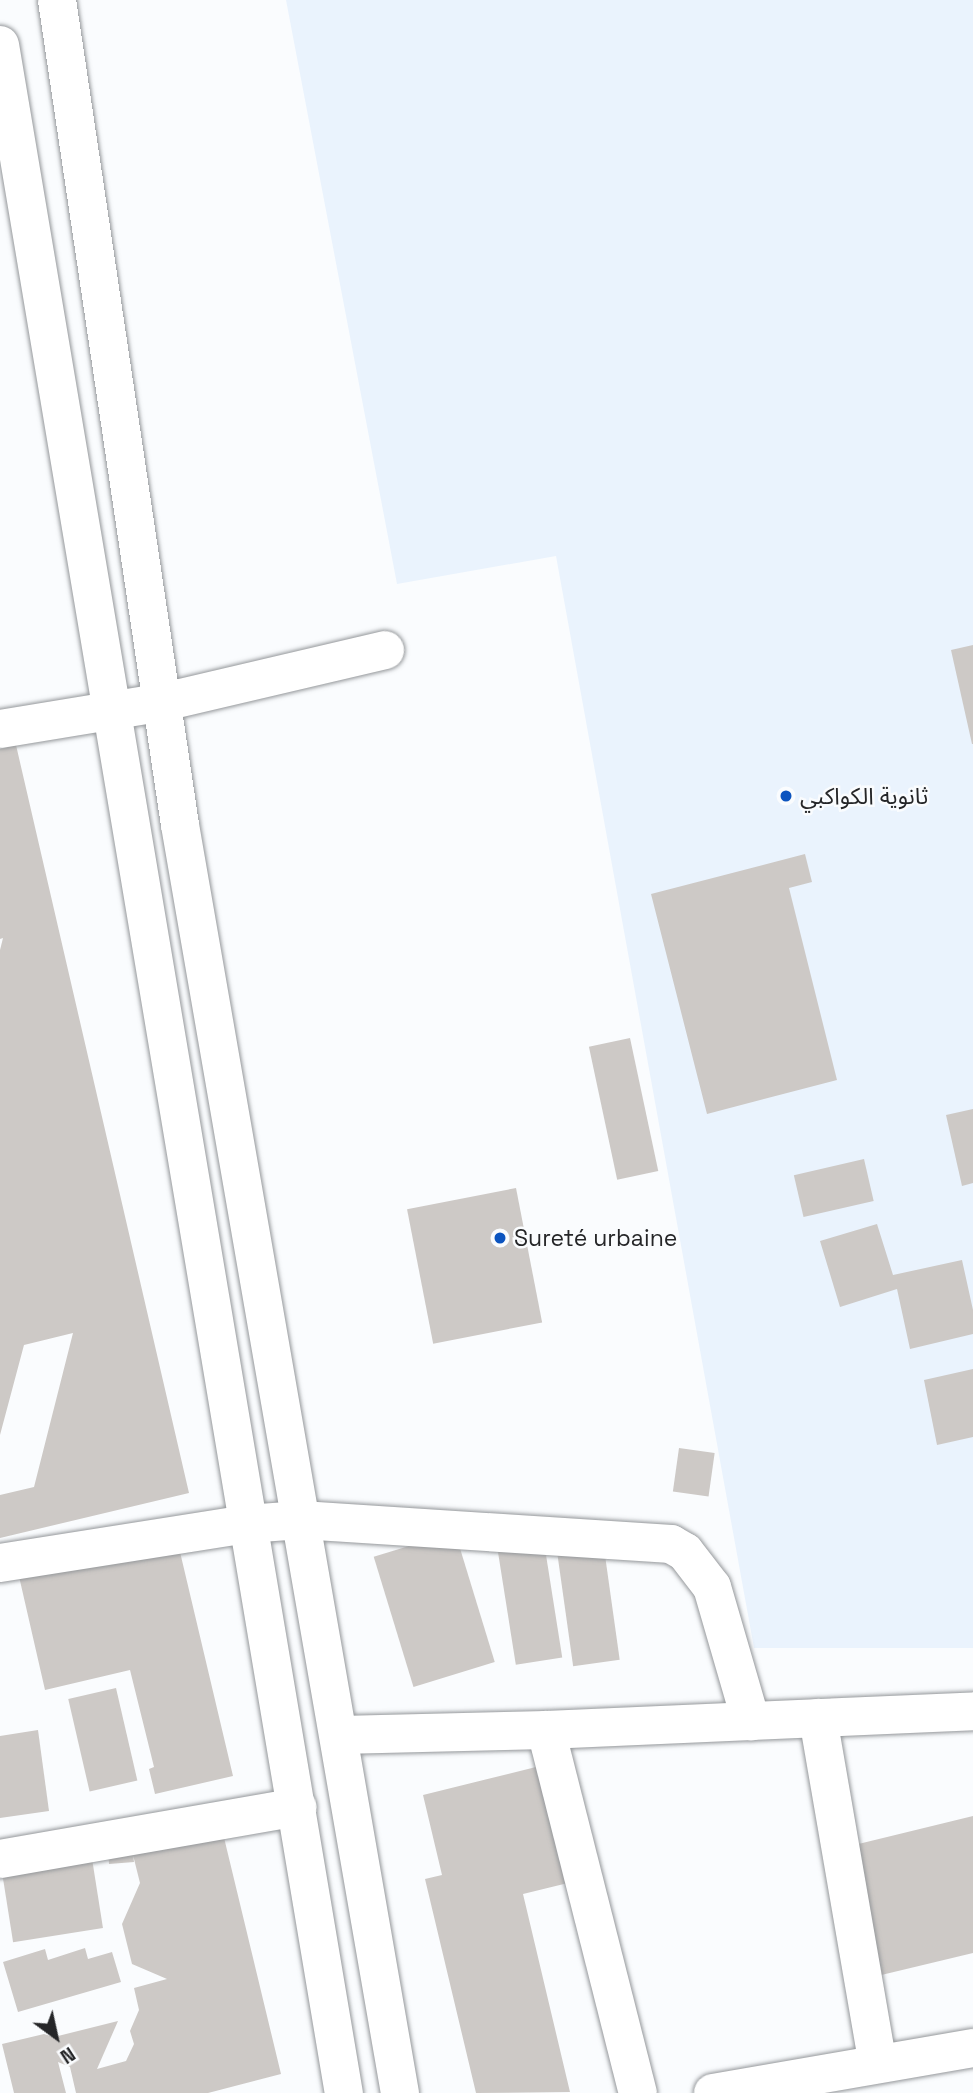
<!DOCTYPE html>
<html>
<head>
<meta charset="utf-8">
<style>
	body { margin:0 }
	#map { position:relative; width:973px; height:2093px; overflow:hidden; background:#fafcfe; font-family:"Space Grotesk","Noto Sans Arabic",sans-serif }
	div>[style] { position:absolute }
	.built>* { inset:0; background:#eaf3fd }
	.building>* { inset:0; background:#cdc9c6; transform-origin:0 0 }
	.roads { filter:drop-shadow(0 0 2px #95989b) drop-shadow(0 0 2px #95989b) }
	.street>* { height:38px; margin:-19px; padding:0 19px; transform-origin:19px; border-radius:19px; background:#fff }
	.secondary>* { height:38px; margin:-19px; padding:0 19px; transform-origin:19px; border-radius:19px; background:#fff }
	.dots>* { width:19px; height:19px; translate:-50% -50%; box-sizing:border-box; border:4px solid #fafcfe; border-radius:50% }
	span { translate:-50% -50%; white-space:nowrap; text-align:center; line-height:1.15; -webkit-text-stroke:5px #fafcfe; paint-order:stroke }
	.poi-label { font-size:23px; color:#252628 }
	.left { translate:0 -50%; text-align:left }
	.north { position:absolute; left:21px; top:2002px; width:70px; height:70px; -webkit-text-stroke:5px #fafcfe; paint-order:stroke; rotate:147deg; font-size:19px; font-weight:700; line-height:28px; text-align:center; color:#252628 }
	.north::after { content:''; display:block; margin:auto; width:24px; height:32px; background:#252628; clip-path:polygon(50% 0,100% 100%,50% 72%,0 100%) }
</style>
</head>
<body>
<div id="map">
	<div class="built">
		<div style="clip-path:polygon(286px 0,973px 0,973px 1648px,754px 1648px,556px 556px,397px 584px)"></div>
	</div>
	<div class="building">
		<div style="clip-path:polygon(973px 645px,973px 744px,972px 744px,951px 650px)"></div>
		<div style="clip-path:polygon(16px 745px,189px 1493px,0 1538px,0 1495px,34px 1487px,73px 1333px,24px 1345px,0 1435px,0 950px,3px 938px,0 939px,0 749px)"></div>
		<div style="clip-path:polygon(805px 854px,812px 882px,789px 888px,837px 1080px,707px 1114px,651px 894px)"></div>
		<div style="left:630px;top:1038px;width:136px;height:42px;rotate:78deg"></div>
		<div style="clip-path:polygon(973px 1109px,973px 1183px,962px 1186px,946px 1115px)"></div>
		<div style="left:864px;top:1159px;width:43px;height:72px;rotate:77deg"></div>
		<div style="left:516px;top:1188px;width:137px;height:111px;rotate:79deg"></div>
		<div style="clip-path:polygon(877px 1224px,893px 1275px,962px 1260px,973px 1310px,973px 1334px,910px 1349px,897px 1289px,840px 1307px,820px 1241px)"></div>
		<div style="clip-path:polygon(973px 1369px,973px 1437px,937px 1445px,924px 1380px)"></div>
		<div style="left:679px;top:1448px;width:36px;height:44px;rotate:8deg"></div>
		<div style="left:455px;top:1532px;width:136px;height:85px;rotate:73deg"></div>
		<div style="clip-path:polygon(176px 1535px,233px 1776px,155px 1794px,149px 1769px,154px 1767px,130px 1670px,45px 1690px,18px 1572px)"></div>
		<div style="left:543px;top:1536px;width:123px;height:47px;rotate:81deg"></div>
		<div style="left:603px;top:1541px;width:120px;height:47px;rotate:82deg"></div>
		<div style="left:116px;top:1688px;width:95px;height:49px;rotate:77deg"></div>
		<div style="clip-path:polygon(38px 1730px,49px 1811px,0 1818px,0 1736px)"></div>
		<div style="clip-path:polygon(540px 1766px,568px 1883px,523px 1894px,570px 2092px,476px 2093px,425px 1879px,442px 1875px,423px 1795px)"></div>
		<div style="clip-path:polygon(973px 1816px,973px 1953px,873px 1977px,842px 1848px)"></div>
		<div style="clip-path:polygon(220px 1821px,281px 2074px,208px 2093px,76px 2093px,70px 2067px,58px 2062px,66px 2093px,14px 2093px,2px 2044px,44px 2034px,54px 2037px,118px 2021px,97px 2069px,126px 2061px,134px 2044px,130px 2031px,139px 2010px,134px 1988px,167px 1979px,132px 1964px,122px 1924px,140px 1883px,133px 1855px,134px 1862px,109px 1864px,107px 1839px)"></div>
		<div style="left:90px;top:1846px;width:83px;height:91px;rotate:81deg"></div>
		<div style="clip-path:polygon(85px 1948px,88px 1959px,112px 1952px,121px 1982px,18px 2012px,3px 1962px,45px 1949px,48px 1960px)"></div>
	</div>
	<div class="roads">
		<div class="street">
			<div style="left:0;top:729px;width:166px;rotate:-9.3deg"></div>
			<div style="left:164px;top:702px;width:227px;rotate:-13.2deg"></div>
			<div style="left:0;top:1563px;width:250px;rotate:-9deg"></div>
			<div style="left:247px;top:1524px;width:54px;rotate:-4.2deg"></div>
			<div style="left:301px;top:1520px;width:371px;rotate:3.7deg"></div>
			<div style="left:671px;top:1544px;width:16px;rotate:30deg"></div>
			<div style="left:685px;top:1552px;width:44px;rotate:52.4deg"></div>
			<div style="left:712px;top:1587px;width:140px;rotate:73.8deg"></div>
			<div style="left:818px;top:1718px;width:351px;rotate:80.2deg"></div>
			<div style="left:546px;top:1730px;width:374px;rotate:75.8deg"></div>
			<div style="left:340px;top:1735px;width:206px;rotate:-1.4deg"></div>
			<div style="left:546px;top:1730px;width:427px;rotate:-2.5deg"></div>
			<div style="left:0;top:1859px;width:302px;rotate:-9.9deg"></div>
			<div style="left:713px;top:2093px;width:264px;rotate:-9.8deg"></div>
		</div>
		<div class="secondary">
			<div style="left:57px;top:0;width:834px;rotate:81.52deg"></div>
			<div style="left:180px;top:825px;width:1287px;rotate:80.16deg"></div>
			<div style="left:0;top:45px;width:2077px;rotate:80.47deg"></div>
		</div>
	</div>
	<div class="dots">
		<div style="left:786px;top:796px;background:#0c54bf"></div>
		<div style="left:500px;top:1238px;background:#0c54bf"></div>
	</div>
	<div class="poi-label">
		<span class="left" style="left:800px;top:796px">ثانوية الكواكبي</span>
		<span class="left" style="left:514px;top:1238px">Sureté urbaine</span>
	</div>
	<div class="north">N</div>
</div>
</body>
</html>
